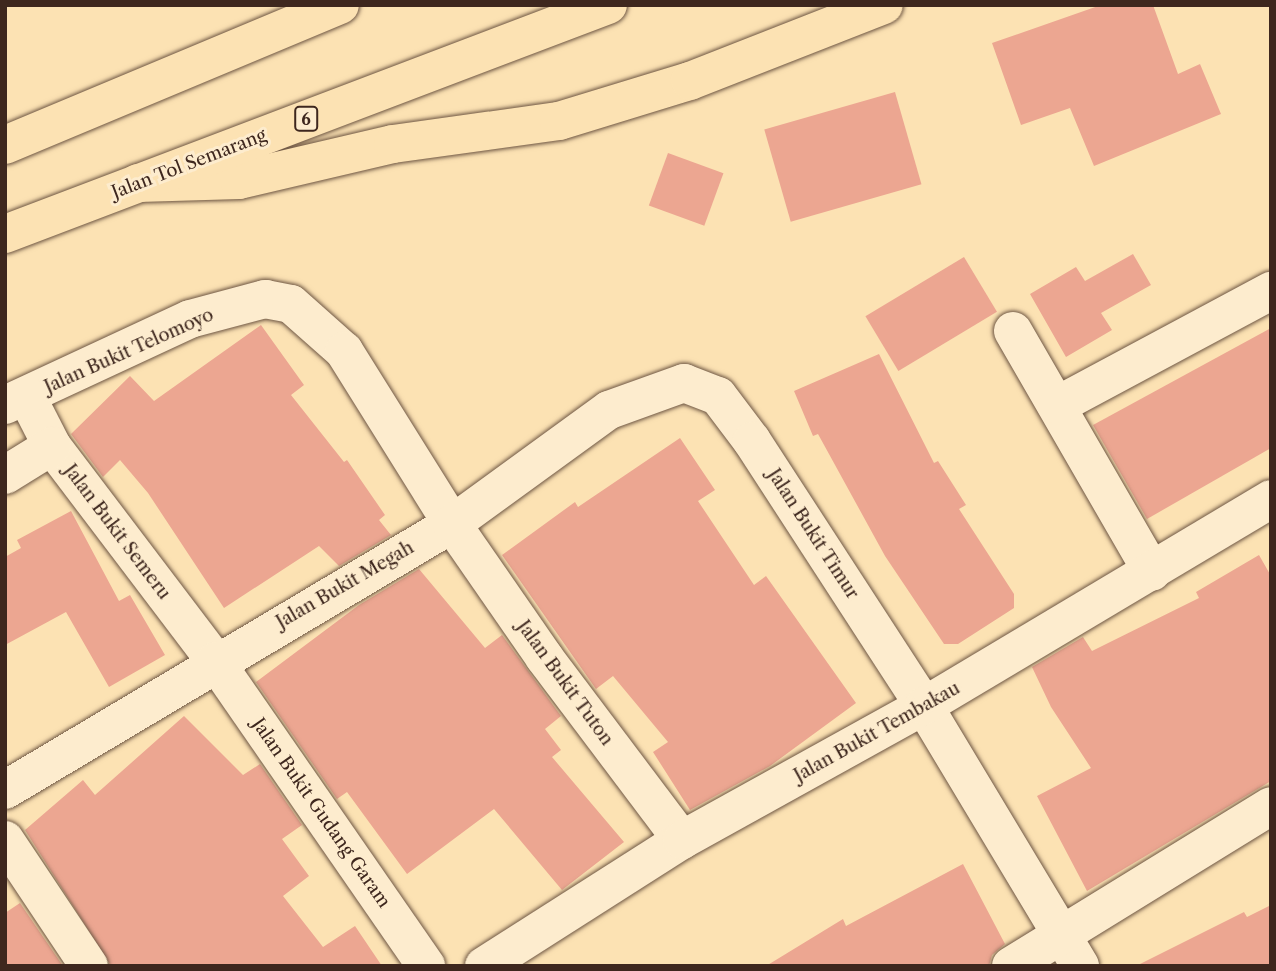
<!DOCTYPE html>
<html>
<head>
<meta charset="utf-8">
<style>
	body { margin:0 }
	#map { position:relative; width:1276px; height:971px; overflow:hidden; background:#fce2b3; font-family:"Libre Caslon Text",serif }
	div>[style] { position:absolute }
	.building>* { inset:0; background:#eca691; transform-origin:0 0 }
	.roads { filter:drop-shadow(0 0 2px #6e5643) drop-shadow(0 0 2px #6e5643) }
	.street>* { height:38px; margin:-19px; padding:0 19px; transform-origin:19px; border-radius:19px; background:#fdecce }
	.highway>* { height:38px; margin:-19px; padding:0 19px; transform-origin:19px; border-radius:19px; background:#fce2b3 }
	span { translate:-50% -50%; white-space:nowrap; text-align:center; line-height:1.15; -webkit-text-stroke:6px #fdecce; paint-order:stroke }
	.shield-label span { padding:2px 5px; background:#fdecce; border:2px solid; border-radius:5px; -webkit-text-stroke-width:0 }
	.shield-label { font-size:16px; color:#3e271e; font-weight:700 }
	.street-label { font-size:18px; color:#3e271e }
	.frame { position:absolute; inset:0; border:7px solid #3e271e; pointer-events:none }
</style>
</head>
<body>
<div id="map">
	<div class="building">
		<div style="clip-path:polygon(1101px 5px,1153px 5px,1178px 74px,1200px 64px,1221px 114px,1094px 166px,1070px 108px,1021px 125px,992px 43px)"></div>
		<div style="left:895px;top:92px;width:96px;height:136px;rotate:74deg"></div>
		<div style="left:668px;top:153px;width:59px;height:56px;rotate:20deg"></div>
		<div style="clip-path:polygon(1133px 254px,1151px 285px,1101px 313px,1112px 330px,1066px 357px,1030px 294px,1076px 267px,1085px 281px)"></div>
		<div style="left:964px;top:257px;width:64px;height:115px;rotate:59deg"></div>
		<div style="clip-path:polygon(261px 325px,304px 385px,291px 395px,344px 462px,347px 460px,385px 515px,379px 520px,391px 535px,339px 566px,319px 546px,224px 608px,148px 493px,120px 460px,103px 477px,71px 434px,130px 376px,154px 401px)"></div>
		<div style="clip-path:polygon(1271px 328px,1271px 448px,1147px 519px,1093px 425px)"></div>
		<div style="clip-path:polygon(879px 354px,934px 463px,938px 461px,966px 505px,959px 509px,1014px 594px,1014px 608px,958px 644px,944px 644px,885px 556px,818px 434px,813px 436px,794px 391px)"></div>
		<div style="clip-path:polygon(680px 438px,715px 490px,698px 501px,754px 585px,766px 576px,856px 703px,770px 766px,690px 810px,653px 752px,668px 742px,613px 676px,596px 689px,502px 555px,575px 502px,578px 507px)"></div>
		<div style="clip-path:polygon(71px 511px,119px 601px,130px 595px,165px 655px,109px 687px,66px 612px,5px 645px,5px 557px,21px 548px,17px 540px)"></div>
		<div style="clip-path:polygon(1259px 555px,1271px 576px,1271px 781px,1087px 891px,1037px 796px,1091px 768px,1051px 707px,1032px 667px,1083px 637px,1092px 651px,1199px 598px,1196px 592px)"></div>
		<div style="clip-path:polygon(419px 569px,485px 648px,502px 635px,561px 716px,545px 729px,561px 750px,552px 757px,624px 842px,562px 890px,494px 809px,407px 874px,347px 792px,337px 799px,256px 682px,359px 605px)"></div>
		<div style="clip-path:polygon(184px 716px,243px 775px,260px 764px,302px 825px,282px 839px,309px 876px,283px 896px,323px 947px,355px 926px,382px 966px,111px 966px,25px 830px,83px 780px,95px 795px)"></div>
		<div style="clip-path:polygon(963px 864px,1005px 944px,992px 955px,989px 966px,766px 966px,843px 919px,846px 926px)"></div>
		<div style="clip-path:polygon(20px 903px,63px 966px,5px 966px,5px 913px)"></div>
		<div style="clip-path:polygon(1271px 905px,1271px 966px,1136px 966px,1244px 912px,1247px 917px)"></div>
	</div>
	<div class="roads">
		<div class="street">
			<div style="left:1013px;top:331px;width:278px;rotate:60deg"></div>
			<div style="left:27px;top:397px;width:55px;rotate:63deg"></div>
			<div style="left:52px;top:446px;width:270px;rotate:52.8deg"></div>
			<div style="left:215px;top:661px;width:371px;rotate:55.3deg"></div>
			<div style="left:5px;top:405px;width:204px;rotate:-24.9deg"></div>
			<div style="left:190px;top:319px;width:78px;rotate:-14.9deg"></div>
			<div style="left:265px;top:299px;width:26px;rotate:11deg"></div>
			<div style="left:291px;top:304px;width:71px;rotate:41.6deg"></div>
			<div style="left:344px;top:351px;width:204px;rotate:58deg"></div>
			<div style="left:452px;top:524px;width:162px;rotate:55.3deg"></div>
			<div style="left:544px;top:657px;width:229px;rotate:53deg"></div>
			<div style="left:1058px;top:405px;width:242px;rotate:-28.2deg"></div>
			<div style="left:5px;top:475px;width:55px;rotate:-31.7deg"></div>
			<div style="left:5px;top:790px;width:520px;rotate:-30.76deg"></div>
			<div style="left:452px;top:524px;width:194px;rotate:-36deg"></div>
			<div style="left:609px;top:410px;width:80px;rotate:-19.8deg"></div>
			<div style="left:684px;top:383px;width:36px;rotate:21deg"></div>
			<div style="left:718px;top:396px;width:56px;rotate:52.9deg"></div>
			<div style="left:752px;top:441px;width:316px;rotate:57deg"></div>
			<div style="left:924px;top:706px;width:303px;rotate:59deg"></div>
			<div style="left:5px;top:840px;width:151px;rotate:56.3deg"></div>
			<div style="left:484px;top:966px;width:235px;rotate:-32.5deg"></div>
			<div style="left:682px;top:840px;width:277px;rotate:-29deg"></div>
			<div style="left:924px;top:706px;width:404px;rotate:-30.8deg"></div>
			<div style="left:1011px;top:966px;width:305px;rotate:-31.6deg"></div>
		</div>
		<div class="highway">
			<div style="left:5px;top:145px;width:363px;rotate:-22.7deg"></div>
			<div style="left:138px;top:183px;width:101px;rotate:-1.7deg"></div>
			<div style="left:239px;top:180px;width:158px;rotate:-13.2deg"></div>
			<div style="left:393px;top:144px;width:168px;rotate:-7.9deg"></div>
			<div style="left:559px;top:121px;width:137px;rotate:-17deg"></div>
			<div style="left:690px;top:81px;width:208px;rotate:-21.4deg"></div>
			<div style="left:5px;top:234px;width:645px;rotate:-20.8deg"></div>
		</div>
	</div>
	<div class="shield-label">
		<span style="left:306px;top:119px">6</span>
	</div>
	<div class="street-label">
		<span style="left:189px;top:164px;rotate:-21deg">Jalan Tol Semarang</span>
		<span style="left:129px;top:351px;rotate:-24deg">Jalan Bukit Telomoyo</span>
		<span style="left:117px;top:532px;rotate:53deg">Jalan Bukit Semeru</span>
		<span style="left:813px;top:534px;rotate:57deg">Jalan Bukit Timur</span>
		<span style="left:345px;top:585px;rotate:-30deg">Jalan Bukit Megah</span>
		<span style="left:565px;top:683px;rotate:54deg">Jalan Bukit Tuton</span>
		<span style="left:877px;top:732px;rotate:-29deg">Jalan Bukit Tembakau</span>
		<span style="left:321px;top:813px;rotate:55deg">Jalan Bukit Gudang Garam</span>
	</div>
	<div class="frame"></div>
</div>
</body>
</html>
